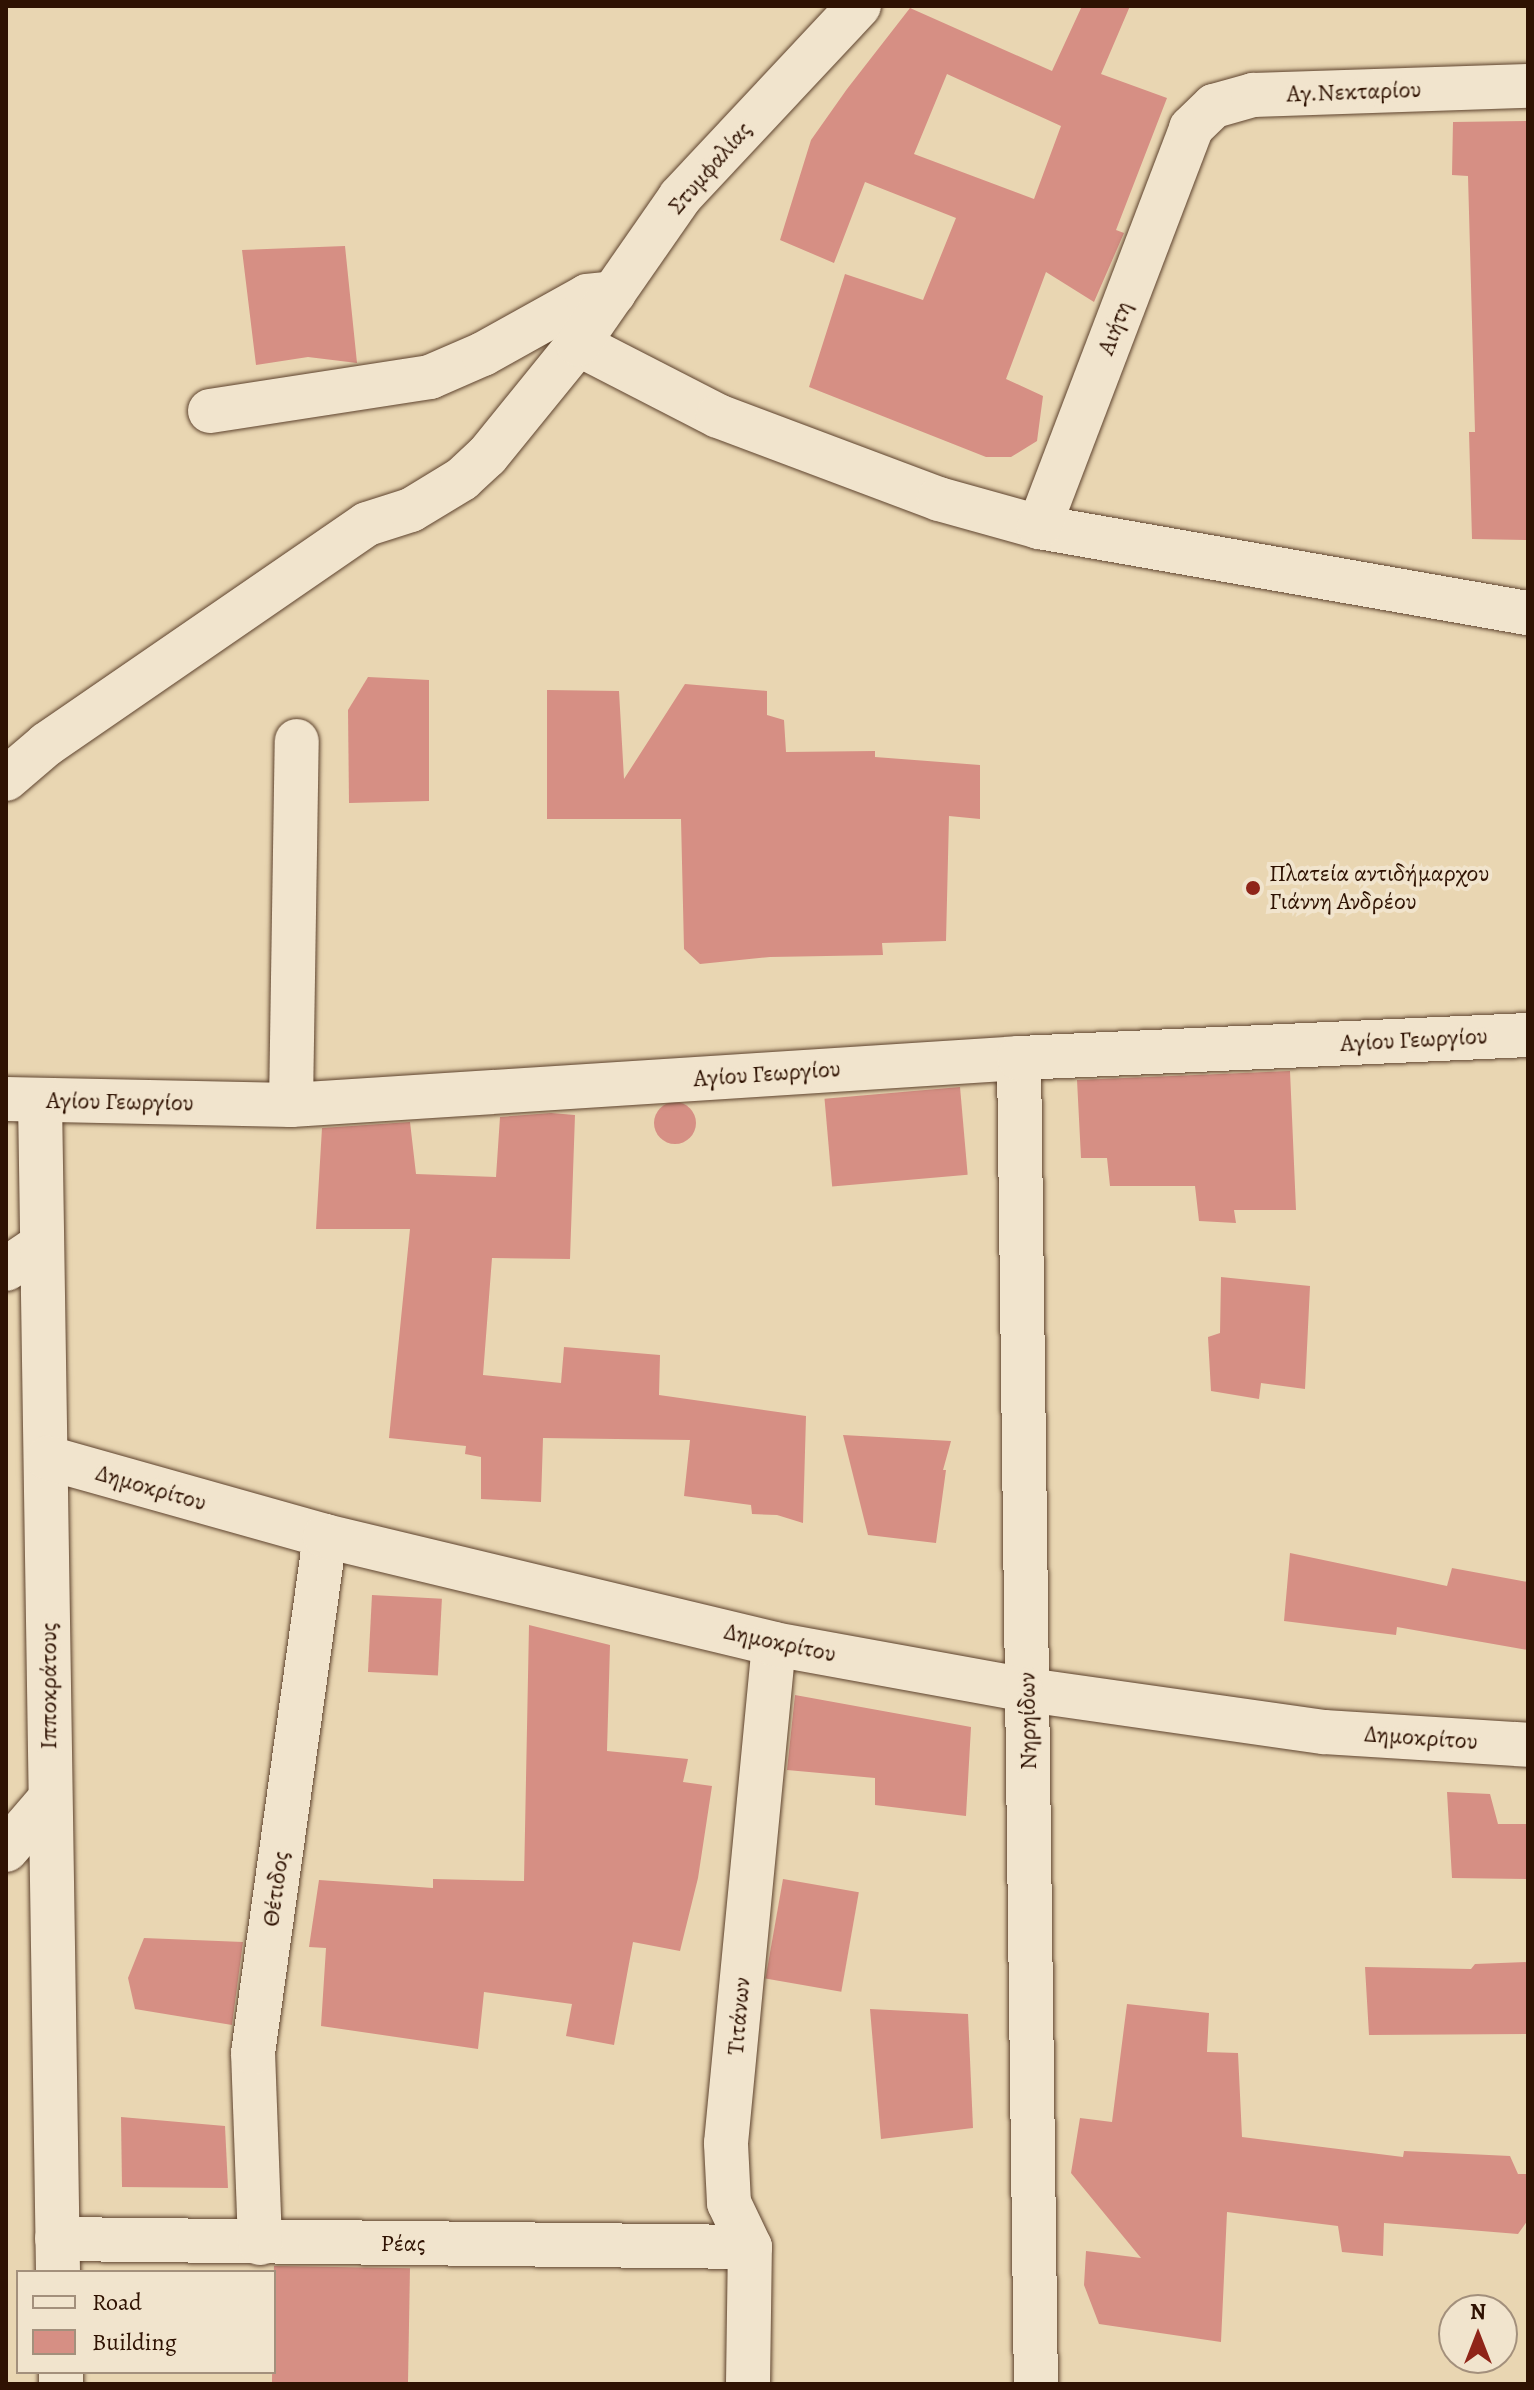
<!DOCTYPE html>
<html>
<head>
<meta charset="utf-8">
<style>
	body { margin:0 }
	#map { position:relative; width:1534px; height:2390px; overflow:hidden; background:#e9d6b2; font-family:Alegreya,serif }
	div>[style] { position:absolute }
	.building>* { inset:0; background:#d68f84; transform-origin:0 0 }
	.round { border-radius:50% }
	.roads { filter:drop-shadow(0 0 2px #5e432e) drop-shadow(0 0 2px #5e432e) }
	.minor>* { height:44px; margin:-22px; padding:0 22px; transform-origin:22px; border-radius:22px; background:#f1e4cd }
	.tertiary>* { height:44px; margin:-22px; padding:0 22px; transform-origin:22px; border-radius:22px; background:#f1e4cd }
	.dots>* { width:22px; height:22px; translate:-50% -50%; box-sizing:border-box; border:4px solid #f1e4cd; border-radius:50% }
	span { translate:-50% -50%; white-space:nowrap; text-align:center; line-height:1.15; -webkit-text-stroke:8px #f1e4cd; paint-order:stroke }
	.street-label { font-size:24px; color:#2f1202 }
	.poi-label { font-size:24px; color:#2f1202 }
	.left { translate:0 -50%; text-align:left }
	.frame { position:absolute; inset:0; border:8px solid #2f1202; pointer-events:none }
	.legend { position:absolute; left:16px; top:2270px; width:260px; height:104px; box-sizing:border-box; background:#f1e4cd; border:2px solid #a3907c; margin:0; padding:10px 14px; list-style:none; font-size:24px; color:#2f1202 }
	.legend li { display:flex; align-items:center; gap:16px; height:40px }
	.legend b { width:40px; border:2px solid #a3907c }
	.north { position:absolute; left:1438px; top:2294px; width:80px; height:80px; box-sizing:border-box; background:#f1e4cd; border:2px solid #a3907c; border-radius:50%; rotate:0deg; font-size:22px; font-weight:700; line-height:32px; text-align:center; color:#2f1202 }
	.north::after { content:''; display:block; margin:auto; width:28px; height:36px; background:#8f2418; clip-path:polygon(50% 0,100% 100%,50% 72%,0 100%) }
</style>
</head>
<body>
<div id="map">
	<div class="building">
		<div style="clip-path:polygon(evenodd,1082px 6px,1130px 6px,1101px 74px,1167px 98px,1116px 230px,1124px 233px,1094px 302px,1046px 272px,1006px 379px,1043px 396px,1037px 441px,1011px 457px,986px 457px,809px 387px,845px 274px,923px 300px,956px 218px,865px 182px,834px 263px,780px 240px,811px 140px,847px 89px,910px 8px,1052px 71px,1082px 6px,947px 74px,1061px 126px,1034px 199px,914px 154px,947px 74px)"></div>
		<div style="clip-path:polygon(1528px 121px,1528px 540px,1472px 539px,1469px 432px,1475px 432px,1468px 176px,1452px 175px,1453px 122px)"></div>
		<div style="clip-path:polygon(345px 246px,357px 363px,308px 357px,256px 365px,242px 250px)"></div>
		<div style="clip-path:polygon(368px 677px,429px 680px,429px 801px,349px 803px,348px 710px)"></div>
		<div style="clip-path:polygon(685px 684px,767px 691px,767px 715px,784px 720px,786px 752px,875px 751px,875px 757px,980px 765px,980px 819px,949px 816px,946px 941px,882px 943px,883px 955px,770px 957px,700px 964px,684px 949px,681px 819px,547px 819px,547px 690px,619px 691px,624px 779px)"></div>
		<div style="clip-path:polygon(1290px 1071px,1296px 1210px,1234px 1210px,1236px 1223px,1199px 1221px,1195px 1186px,1110px 1186px,1107px 1158px,1081px 1158px,1077px 1080px)"></div>
		<div style="left:960px;top:1087px;width:88px;height:136px;rotate:85deg"></div>
		<div class="round" style="left:654px;top:1102px;width:42px;height:42px"></div>
		<div style="clip-path:polygon(551px 1113px,575px 1115px,570px 1259px,492px 1258px,483px 1375px,561px 1383px,564px 1347px,660px 1355px,659px 1395px,806px 1416px,803px 1523px,777px 1515px,752px 1514px,751px 1505px,684px 1496px,690px 1440px,543px 1438px,541px 1502px,481px 1499px,481px 1457px,465px 1454px,466px 1446px,389px 1438px,410px 1229px,316px 1229px,322px 1128px,410px 1122px,416px 1174px,496px 1177px,500px 1117px)"></div>
		<div style="clip-path:polygon(1221px 1277px,1310px 1286px,1305px 1389px,1261px 1383px,1259px 1399px,1211px 1391px,1208px 1337px,1220px 1333px)"></div>
		<div style="clip-path:polygon(843px 1435px,951px 1441px,943px 1470px,946px 1470px,936px 1543px,868px 1535px)"></div>
		<div style="clip-path:polygon(1290px 1553px,1447px 1586px,1452px 1568px,1528px 1582px,1528px 1650px,1397px 1627px,1396px 1635px,1284px 1621px)"></div>
		<div style="left:372px;top:1595px;width:70px;height:77px;rotate:3deg"></div>
		<div style="clip-path:polygon(529px 1625px,610px 1645px,607px 1751px,688px 1759px,683px 1782px,712px 1786px,698px 1878px,680px 1951px,633px 1942px,614px 2045px,566px 2036px,572px 2004px,484px 1992px,478px 2049px,321px 2026px,326px 1948px,309px 1947px,319px 1880px,433px 1888px,433px 1879px,524px 1881px)"></div>
		<div style="clip-path:polygon(795px 1695px,971px 1727px,966px 1816px,875px 1805px,875px 1778px,787px 1770px)"></div>
		<div style="clip-path:polygon(1447px 1792px,1490px 1794px,1498px 1824px,1528px 1824px,1528px 1879px,1452px 1878px)"></div>
		<div style="left:783px;top:1879px;width:77px;height:101px;rotate:10deg"></div>
		<div style="clip-path:polygon(144px 1938px,243px 1942px,232px 2025px,135px 2009px,128px 1978px)"></div>
		<div style="clip-path:polygon(1528px 1962px,1528px 2034px,1369px 2035px,1365px 1967px,1471px 1969px,1475px 1964px)"></div>
		<div style="clip-path:polygon(1127px 2004px,1209px 2013px,1207px 2052px,1238px 2053px,1242px 2137px,1403px 2157px,1404px 2151px,1510px 2156px,1518px 2174px,1528px 2174px,1528px 2220px,1518px 2234px,1384px 2223px,1383px 2256px,1342px 2252px,1338px 2226px,1227px 2212px,1221px 2342px,1099px 2324px,1084px 2285px,1086px 2251px,1141px 2258px,1071px 2173px,1080px 2118px,1112px 2122px)"></div>
		<div style="clip-path:polygon(870px 2009px,968px 2014px,973px 2128px,881px 2139px)"></div>
		<div style="clip-path:polygon(121px 2117px,225px 2126px,228px 2188px,122px 2187px)"></div>
		<div style="left:274px;top:2266px;width:136px;height:118px;rotate:1deg"></div>
	</div>
	<div class="roads">
		<div class="minor">
			<div style="left:578px;top:344px;width:157px;rotate:27.2deg"></div>
			<div style="left:718px;top:416px;width:236px;rotate:20.6deg"></div>
			<div style="left:939px;top:499px;width:104px;rotate:15.6deg"></div>
			<div style="left:1039px;top:527px;width:497px;rotate:10deg"></div>
			<div style="left:210px;top:411px;width:223px;rotate:-8.8deg"></div>
			<div style="left:430px;top:377px;width:58px;rotate:-23.5deg"></div>
			<div style="left:483px;top:354px;width:119px;rotate:-29.1deg"></div>
			<div style="left:587px;top:296px;width:27px;rotate:-6deg"></div>
			<div style="left:1039px;top:527px;width:427px;rotate:-69.1deg"></div>
			<div style="left:1191px;top:128px;width:32px;rotate:-44deg"></div>
			<div style="left:1214px;top:106px;width:41px;rotate:-15.8deg"></div>
			<div style="left:1253px;top:95px;width:275px;rotate:-1.9deg"></div>
			<div style="left:6px;top:779px;width:54px;rotate:-40.5deg"></div>
			<div style="left:47px;top:744px;width:388px;rotate:-34.5deg"></div>
			<div style="left:367px;top:524px;width:46px;rotate:-17.7deg"></div>
			<div style="left:411px;top:510px;width:60px;rotate:-31.3deg"></div>
			<div style="left:462px;top:479px;width:34px;rotate:-43deg"></div>
			<div style="left:487px;top:456px;width:144px;rotate:-50.9deg"></div>
			<div style="left:578px;top:344px;width:179px;rotate:-55.2deg"></div>
			<div style="left:680px;top:197px;width:262px;rotate:-46.9deg"></div>
			<div style="left:1019px;top:1058px;width:1326px;rotate:89.27deg"></div>
			<div style="left:291px;top:1105px;width:364px;rotate:-89.1deg"></div>
			<div style="left:6px;top:1269px;width:41px;rotate:-34.1deg"></div>
			<div style="left:6px;top:1850px;width:66px;rotate:-49.3deg"></div>
			<div style="left:57px;top:2239px;width:693px;rotate:0.66deg"></div>
			<div style="left:260px;top:2243px;width:190px;rotate:-92.1deg"></div>
			<div style="left:253px;top:2053px;width:522px;rotate:-82.07deg"></div>
			<div style="left:748px;top:2384px;width:137px;rotate:-89.2deg"></div>
			<div style="left:750px;top:2247px;width:49px;rotate:-115.5deg"></div>
			<div style="left:729px;top:2203px;width:60px;rotate:-92.9deg"></div>
			<div style="left:726px;top:2143px;width:501px;rotate:-84.51deg"></div>
		</div>
		<div class="tertiary">
			<div style="left:6px;top:1099px;width:285px;rotate:1.2deg"></div>
			<div style="left:291px;top:1105px;width:730px;rotate:-3.69deg"></div>
			<div style="left:1019px;top:1058px;width:510px;rotate:-2.59deg"></div>
			<div style="left:40px;top:1100px;width:1172px;rotate:89.12deg"></div>
			<div style="left:48px;top:1458px;width:288px;rotate:15.7deg"></div>
			<div style="left:325px;top:1536px;width:462px;rotate:13.5deg"></div>
			<div style="left:774px;top:1644px;width:258px;rotate:10.3deg"></div>
			<div style="left:1028px;top:1690px;width:299px;rotate:8.1deg"></div>
			<div style="left:1324px;top:1732px;width:204px;rotate:3.6deg"></div>
			<div style="left:61px;top:2372px;width:12px;rotate:90deg"></div>
		</div>
	</div>
	<div class="dots">
		<div style="left:1253px;top:888px;background:#8f2418"></div>
	</div>
	<div class="street-label">
		<span style="left:1354px;top:92px;rotate:-2deg">Αγ.Νεκταρίου</span>
		<span style="left:710px;top:168px;rotate:-49deg">Στυμφαλίας</span>
		<span style="left:1115px;top:328px;rotate:-69deg">Αιήτη</span>
		<span style="left:1414px;top:1040px;rotate:-3deg">Αγίου Γεωργίου</span>
		<span style="left:767px;top:1074px;rotate:-4deg">Αγίου Γεωργίου</span>
		<span style="left:120px;top:1102px;rotate:1deg">Αγίου Γεωργίου</span>
		<span style="left:151px;top:1488px;rotate:16deg">Δημοκρίτου</span>
		<span style="left:780px;top:1643px;rotate:12deg">Δημοκρίτου</span>
		<span style="left:49px;top:1686px;rotate:-90deg">Ιπποκράτους</span>
		<span style="left:1028px;top:1721px;rotate:-91deg">Νηρηίδων</span>
		<span style="left:1421px;top:1738px;rotate:4deg">Δημοκρίτου</span>
		<span style="left:276px;top:1889px;rotate:-82deg">Θέτιδος</span>
		<span style="left:739px;top:2016px;rotate:-85deg">Τιτάνων</span>
		<span style="left:403px;top:2244px">Ρέας</span>
	</div>
	<div class="poi-label">
		<span class="left" style="left:1269px;top:888px">Πλατεία αντιδήμαρχου<br>Γιάννη Ανδρέου</span>
	</div>
	<div class="frame"></div>
	<ul class="legend">
	<li><b style="height:10px;background:#f1e4cd"></b>Road</li>
	<li><b style="height:22px;background:#d68f84"></b>Building</li>
	</ul>
	<div class="north">N</div>
</div>
</body>
</html>
